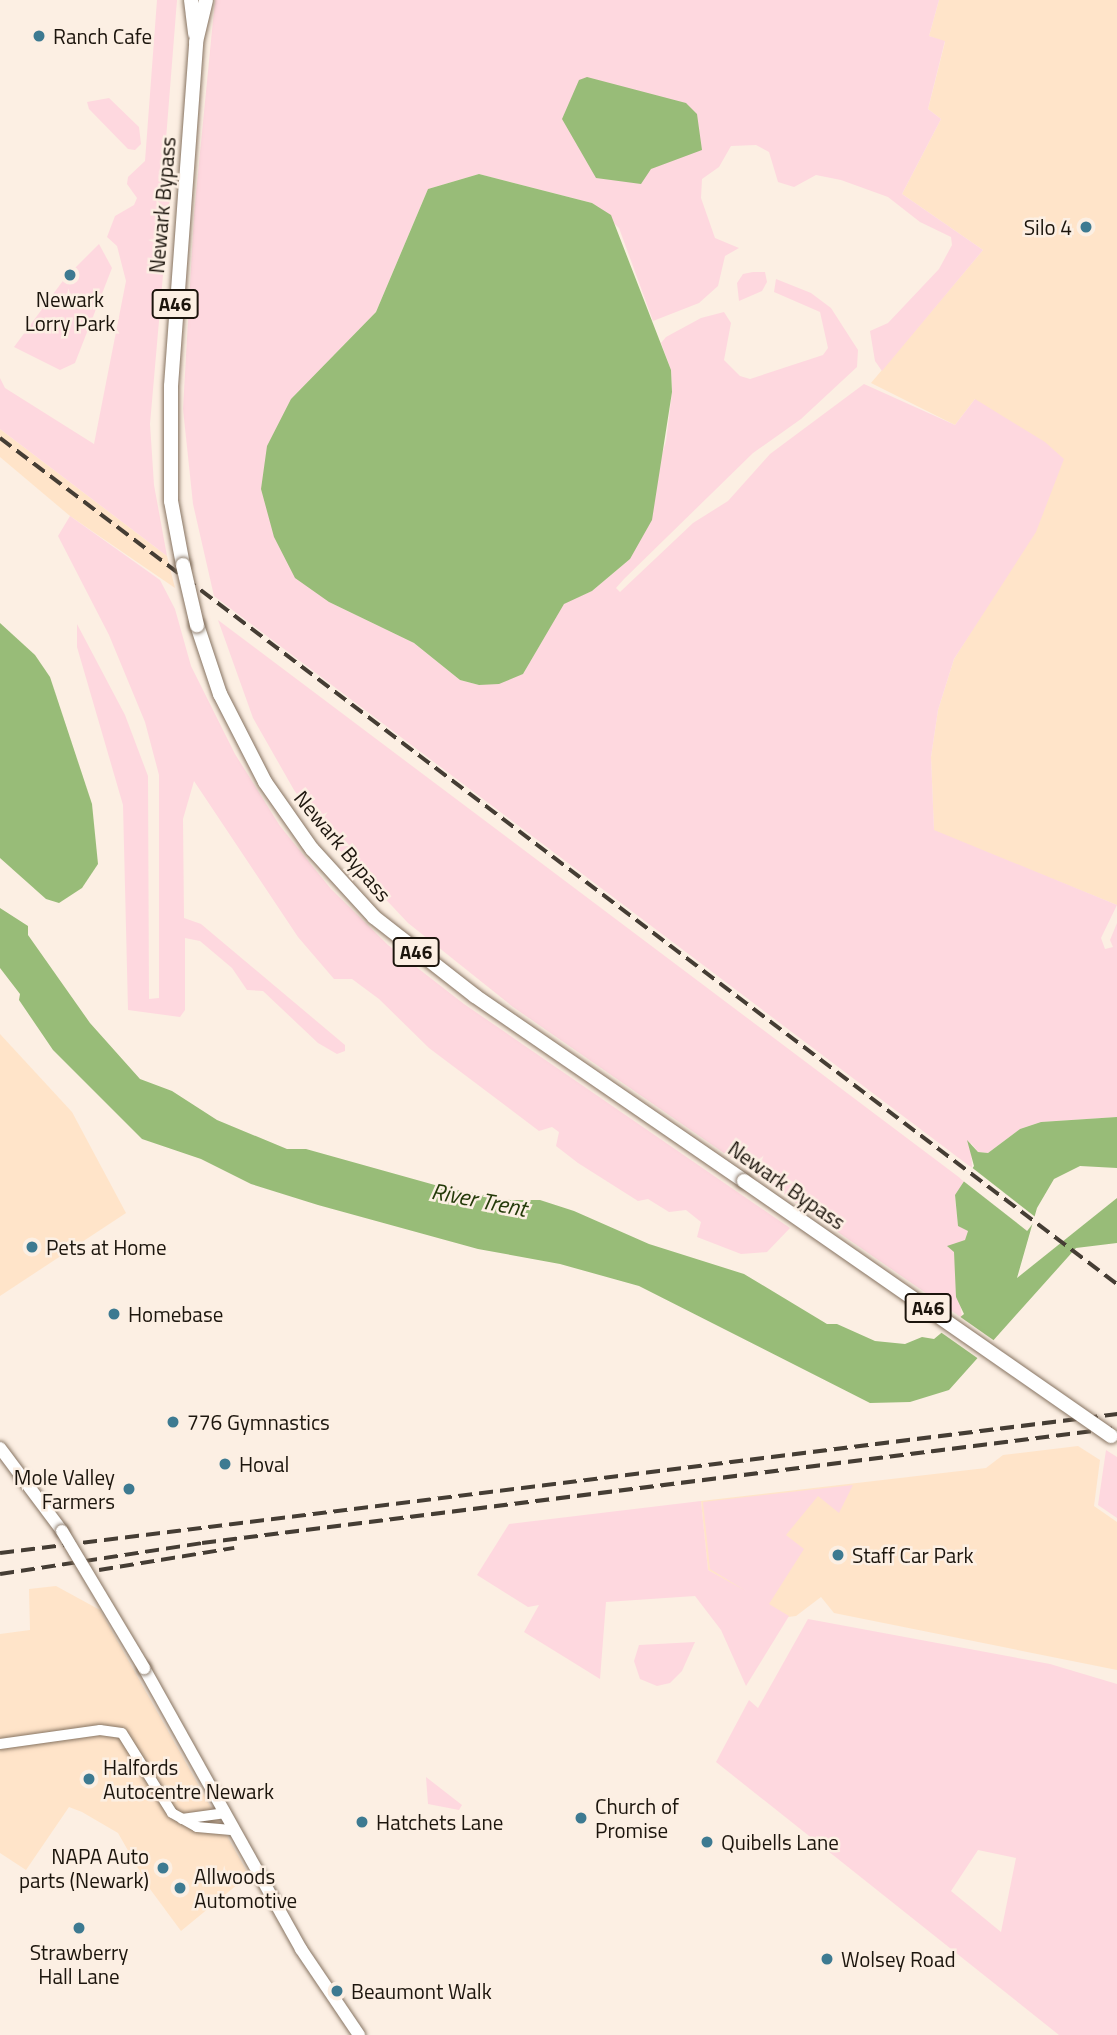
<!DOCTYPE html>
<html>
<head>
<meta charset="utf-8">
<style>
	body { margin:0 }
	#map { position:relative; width:1117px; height:2035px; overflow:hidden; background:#fcefe3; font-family:"Titillium Web",sans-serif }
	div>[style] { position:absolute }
	.built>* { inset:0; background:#ffe4c9 }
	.green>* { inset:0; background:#fed8df }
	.water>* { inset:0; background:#98bc78 }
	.pier>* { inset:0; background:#fcefe3; transform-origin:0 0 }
	.roads { filter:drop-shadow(0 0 2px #867361) drop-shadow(0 0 2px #867361) }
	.tertiary>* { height:10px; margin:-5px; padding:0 5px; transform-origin:5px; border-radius:5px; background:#fff }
	.secondary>* { height:12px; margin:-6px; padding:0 6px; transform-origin:6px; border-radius:6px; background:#fff }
	.trunk>* { height:14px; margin:-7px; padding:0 7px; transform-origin:7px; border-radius:7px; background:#fff }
	.rail>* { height:3.5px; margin-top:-1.75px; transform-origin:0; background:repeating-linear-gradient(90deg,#453d34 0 14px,transparent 0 21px) }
	.bridges { filter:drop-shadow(0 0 2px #867361) drop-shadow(0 0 2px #867361) }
	.secondary-bridge>* { height:12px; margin:-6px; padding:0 6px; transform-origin:6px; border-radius:6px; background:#fff }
	.trunk-bridge>* { height:14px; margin:-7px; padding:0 7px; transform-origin:7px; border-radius:7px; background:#fff }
	.dots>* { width:19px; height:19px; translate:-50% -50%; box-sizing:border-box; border:4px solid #fcefe3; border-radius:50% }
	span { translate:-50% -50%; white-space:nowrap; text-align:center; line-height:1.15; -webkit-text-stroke:5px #fcefe3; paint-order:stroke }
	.shield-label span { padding:2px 5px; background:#fcefe3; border:2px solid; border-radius:5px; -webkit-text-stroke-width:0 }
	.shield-label { font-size:19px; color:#1c150d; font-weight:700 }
	.poi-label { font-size:21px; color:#1c150d }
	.left { translate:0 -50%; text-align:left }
	.right { translate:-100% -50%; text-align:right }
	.street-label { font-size:21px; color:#1c150d }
	.water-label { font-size:23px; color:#243a09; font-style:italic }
</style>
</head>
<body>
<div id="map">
	<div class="built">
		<div style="clip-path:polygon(939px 0,1117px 0,1117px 905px,934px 831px,931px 757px,938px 710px,954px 659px,984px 611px,975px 399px,955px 425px,871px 383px,983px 250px,902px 194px,941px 119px,928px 109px,945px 42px,929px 36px)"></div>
		<div style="clip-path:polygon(0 429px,167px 556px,175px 588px,70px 516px,0 457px)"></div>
		<div style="clip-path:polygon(0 1034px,72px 1112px,126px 1213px,0 1296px)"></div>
		<div style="clip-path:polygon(1078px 1446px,1100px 1460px,1094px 1506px,1117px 1522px,1117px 1670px,834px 1613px,821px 1597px,796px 1616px,788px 1617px,708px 1570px,701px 1501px,986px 1468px,1003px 1455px)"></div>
		<div style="clip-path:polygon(56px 1586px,100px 1610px,249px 1875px,181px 1931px,150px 1889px,118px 1833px,82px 1812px,69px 1807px,26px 1870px,0 1853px,0 1634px,30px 1630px,29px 1589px)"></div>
	</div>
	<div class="green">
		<div style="clip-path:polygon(157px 0,177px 0,166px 139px,174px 149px,150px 424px,154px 485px,167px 556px,0 429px,0 378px,5px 388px,94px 444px,126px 281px,117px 246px,107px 237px,115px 216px,134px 205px,137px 198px,127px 184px,128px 177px,145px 161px)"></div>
		<div style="clip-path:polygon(215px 0,939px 0,929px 36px,945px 41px,928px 109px,941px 119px,902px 194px,983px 250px,882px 371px,875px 361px,870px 331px,888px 323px,939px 269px,952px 245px,951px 237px,920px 222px,888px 197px,841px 180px,816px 175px,794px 187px,778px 182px,769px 152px,756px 145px,731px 146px,719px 167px,702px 179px,701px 198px,715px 238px,739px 248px,725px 256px,718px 286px,699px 303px,653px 321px,619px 228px,592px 203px,479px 174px,428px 189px,376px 312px,291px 399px,329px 602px,414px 643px,460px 680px,479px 685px,523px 674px,564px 603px,592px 591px,630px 559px,666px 441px,672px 392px,671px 370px,661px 343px,666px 337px,701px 318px,724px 312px,731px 323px,724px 360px,740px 376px,750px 379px,823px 355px,828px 348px,820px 312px,774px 292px,776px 279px,811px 293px,831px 308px,858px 350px,857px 367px,801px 419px,753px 453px,624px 579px,616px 588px,620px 592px,693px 523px,728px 501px,770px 454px,864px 384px,955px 425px,975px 399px,1045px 442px,1064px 459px,1036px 532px,954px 659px,938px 710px,931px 757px,934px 830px,1117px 905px,1101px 938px,1105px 949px,1113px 947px,1110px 940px,1117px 923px,1117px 1117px,1041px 1122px,1020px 1129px,988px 1153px,978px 1152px,971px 1143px,972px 1168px,214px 596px,193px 504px,183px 409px,194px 214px)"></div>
		<div style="clip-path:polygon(109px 98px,139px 127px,141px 144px,135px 150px,128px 149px,89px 109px,87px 102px)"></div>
		<div style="clip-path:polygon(99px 244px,112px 268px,75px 363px,60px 370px,14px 347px,65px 278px)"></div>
		<div style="clip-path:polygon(753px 272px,765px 272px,767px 282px,762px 291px,739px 301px,737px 283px,743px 274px)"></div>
		<div style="clip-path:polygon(70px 516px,160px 580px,175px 609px,191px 666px,235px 754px,280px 826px,331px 889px,388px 945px,464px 1004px,790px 1228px,767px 1252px,741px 1254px,697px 1237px,701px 1222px,686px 1210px,669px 1212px,648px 1199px,638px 1201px,578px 1163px,556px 1146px,559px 1132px,552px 1127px,539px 1131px,429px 1048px,379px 999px,352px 979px,334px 979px,298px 937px,194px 781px,183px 819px,184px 918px,201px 924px,345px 1045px,345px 1051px,337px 1054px,318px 1043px,263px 991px,247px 990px,232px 968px,200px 941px,185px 938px,185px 1010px,180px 1017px,128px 1010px,123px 805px,77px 647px,77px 624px,125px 715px,148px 776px,149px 999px,159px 998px,159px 775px,145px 722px,109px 635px,58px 536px)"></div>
		<div style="clip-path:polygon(218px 620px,964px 1181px,955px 1197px,958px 1226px,968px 1230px,965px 1241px,953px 1244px,962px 1318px,513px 1007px,408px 923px,331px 841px,294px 790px,253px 718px)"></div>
		<div style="clip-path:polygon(1106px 1450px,1117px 1457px,1117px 1518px,1098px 1505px)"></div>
		<div style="clip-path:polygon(853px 1485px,839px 1513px,818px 1496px,786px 1535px,804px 1549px,769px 1604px,789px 1616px,746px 1686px,721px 1630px,695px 1596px,606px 1602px,600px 1679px,524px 1632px,539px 1605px,528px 1607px,477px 1575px,509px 1524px,701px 1501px,708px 1570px,746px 1591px,710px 1569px,703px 1502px)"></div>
		<div style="clip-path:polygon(evenodd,808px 1619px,1050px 1664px,1117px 1684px,1117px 2035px,1059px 2035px,716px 1762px,749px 1700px,758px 1708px,808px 1619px,978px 1850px,1016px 1858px,1001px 1932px,951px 1891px,978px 1850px)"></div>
		<div style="clip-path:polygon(695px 1642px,682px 1671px,670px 1683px,657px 1686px,640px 1679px,634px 1661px,639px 1645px)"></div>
		<div style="clip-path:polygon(426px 1777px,462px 1805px,459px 1810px,428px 1804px)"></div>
	</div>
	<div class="water">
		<div style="clip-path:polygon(587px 77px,686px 103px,697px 114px,702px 150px,651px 169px,641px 184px,596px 178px,562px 119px,579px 80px)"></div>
		<div style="clip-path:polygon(479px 174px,592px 203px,611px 215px,671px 370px,672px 392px,652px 520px,630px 559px,592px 591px,564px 604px,523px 674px,499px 684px,479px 685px,460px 680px,414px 643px,329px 602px,295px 578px,274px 537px,261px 489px,267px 446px,291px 399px,376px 312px,428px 189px)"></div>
		<div style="clip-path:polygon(0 623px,35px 655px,50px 677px,92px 804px,98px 864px,82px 888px,59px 903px,46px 899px,0 858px)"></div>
		<div style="clip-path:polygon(0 908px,28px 926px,28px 935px,90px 1023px,140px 1079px,172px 1091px,217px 1120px,287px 1149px,306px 1149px,442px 1187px,510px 1200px,540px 1200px,574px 1211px,649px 1244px,744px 1274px,827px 1324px,837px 1324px,875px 1341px,905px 1344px,922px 1337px,934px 1339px,964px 1314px,956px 1297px,954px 1252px,947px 1246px,965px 1240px,968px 1231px,958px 1226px,955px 1195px,974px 1166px,967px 1140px,978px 1152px,988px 1153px,1020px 1129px,1041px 1122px,1117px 1117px,1117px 1168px,1080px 1166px,1054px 1179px,1037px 1208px,1017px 1278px,1117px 1198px,1117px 1243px,1076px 1248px,949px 1390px,910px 1402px,870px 1403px,639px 1286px,560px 1264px,478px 1249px,318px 1205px,251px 1184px,201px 1159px,142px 1139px,53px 1050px,19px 1000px,20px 994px,0 968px)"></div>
	</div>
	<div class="pier">
		<div style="left:970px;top:1166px;width:85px;height:16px;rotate:38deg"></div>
		<div style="clip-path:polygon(959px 1316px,999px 1344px,983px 1362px,939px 1331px)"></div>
	</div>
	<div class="roads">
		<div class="tertiary">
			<div style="left:0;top:1744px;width:101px;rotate:-8deg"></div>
			<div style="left:100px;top:1730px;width:22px;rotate:8deg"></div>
			<div style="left:122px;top:1733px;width:94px;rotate:58deg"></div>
			<div style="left:172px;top:1813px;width:29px;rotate:29deg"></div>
			<div style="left:197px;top:1827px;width:37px;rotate:5deg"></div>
			<div style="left:182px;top:1819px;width:44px;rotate:-7.8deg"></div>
		</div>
		<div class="secondary">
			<div style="left:0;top:1448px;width:104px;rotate:53.2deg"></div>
			<div style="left:144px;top:1668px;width:322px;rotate:60.8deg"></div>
			<div style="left:301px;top:1949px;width:104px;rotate:56deg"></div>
		</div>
		<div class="trunk">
			<div style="left:191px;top:0;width:34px;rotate:83deg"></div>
			<div style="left:183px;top:565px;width:65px;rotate:-100.6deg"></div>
			<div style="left:171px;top:501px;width:115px;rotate:-90deg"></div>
			<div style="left:171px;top:386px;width:345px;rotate:-85.8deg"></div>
			<div style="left:196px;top:42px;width:43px;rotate:-76.6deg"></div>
			<div style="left:197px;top:625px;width:73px;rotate:71.6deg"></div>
			<div style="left:220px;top:694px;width:99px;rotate:62.9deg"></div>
			<div style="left:265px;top:782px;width:82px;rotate:55deg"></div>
			<div style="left:312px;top:849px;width:92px;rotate:47.6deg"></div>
			<div style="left:374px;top:917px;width:128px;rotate:38deg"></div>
			<div style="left:475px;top:996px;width:326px;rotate:34.5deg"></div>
		</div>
	</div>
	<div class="rail">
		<div style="left:0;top:438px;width:1401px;rotate:37.14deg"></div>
		<div style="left:0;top:1553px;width:1126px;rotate:-7.09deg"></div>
		<div style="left:99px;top:1570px;width:137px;rotate:-9.3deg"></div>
		<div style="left:0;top:1574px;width:204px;rotate:-8.7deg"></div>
		<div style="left:202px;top:1543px;width:922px;rotate:-7.16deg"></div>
	</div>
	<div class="bridges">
		<div class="secondary-bridge">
			<div style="left:62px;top:1531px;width:160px;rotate:59.1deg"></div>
		</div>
		<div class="trunk-bridge">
			<div style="left:183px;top:565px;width:62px;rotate:76.9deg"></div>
			<div style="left:744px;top:1181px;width:447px;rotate:34.8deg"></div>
		</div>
	</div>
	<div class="dots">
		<div style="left:39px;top:36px;background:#3d7a91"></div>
		<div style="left:1086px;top:227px;background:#3d7a91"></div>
		<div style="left:70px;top:275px;background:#3d7a91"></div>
		<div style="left:32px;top:1247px;background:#3d7a91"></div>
		<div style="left:114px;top:1314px;background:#3d7a91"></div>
		<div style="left:173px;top:1422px;background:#3d7a91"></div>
		<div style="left:225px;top:1464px;background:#3d7a91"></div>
		<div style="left:129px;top:1489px;background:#3d7a91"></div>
		<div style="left:838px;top:1555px;background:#3d7a91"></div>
		<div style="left:89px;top:1779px;background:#3d7a91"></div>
		<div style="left:581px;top:1818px;background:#3d7a91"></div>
		<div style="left:362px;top:1822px;background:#3d7a91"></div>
		<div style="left:707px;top:1842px;background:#3d7a91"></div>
		<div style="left:163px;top:1868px;background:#3d7a91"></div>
		<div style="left:180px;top:1888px;background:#3d7a91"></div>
		<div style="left:79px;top:1928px;background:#3d7a91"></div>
		<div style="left:827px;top:1959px;background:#3d7a91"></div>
		<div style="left:337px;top:1991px;background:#3d7a91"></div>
	</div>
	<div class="shield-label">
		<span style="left:175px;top:304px">A46</span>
		<span style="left:416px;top:952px">A46</span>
		<span style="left:928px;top:1308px">A46</span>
	</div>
	<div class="poi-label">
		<span class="left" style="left:53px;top:36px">Ranch Cafe</span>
		<span class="right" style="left:1072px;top:227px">Silo 4</span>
		<span style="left:70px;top:311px">Newark<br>Lorry Park</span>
		<span class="left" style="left:46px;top:1247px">Pets at Home</span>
		<span class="left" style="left:128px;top:1314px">Homebase</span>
		<span class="left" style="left:187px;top:1422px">776 Gymnastics</span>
		<span class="left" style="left:239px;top:1464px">Hoval</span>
		<span class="right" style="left:115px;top:1489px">Mole Valley<br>Farmers</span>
		<span class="left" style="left:852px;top:1555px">Staff Car Park</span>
		<span class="left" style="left:103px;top:1779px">Halfords<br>Autocentre Newark</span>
		<span class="left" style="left:595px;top:1818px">Church of<br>Promise</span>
		<span class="left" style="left:376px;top:1822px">Hatchets Lane</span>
		<span class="left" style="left:721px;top:1842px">Quibells Lane</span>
		<span class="right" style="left:149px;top:1868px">NAPA Auto<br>parts (Newark)</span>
		<span class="left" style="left:194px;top:1888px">Allwoods<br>Automotive</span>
		<span style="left:79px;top:1964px">Strawberry<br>Hall Lane</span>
		<span class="left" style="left:841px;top:1959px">Wolsey Road</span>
		<span class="left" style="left:351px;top:1991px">Beaumont Walk</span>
	</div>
	<div class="street-label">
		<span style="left:162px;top:205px;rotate:-85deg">Newark Bypass</span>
		<span style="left:343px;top:846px;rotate:50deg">Newark Bypass</span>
		<span style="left:787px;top:1185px;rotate:35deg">Newark Bypass</span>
	</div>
	<div class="water-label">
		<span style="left:479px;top:1200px;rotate:11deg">River Trent</span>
	</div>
</div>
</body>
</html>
